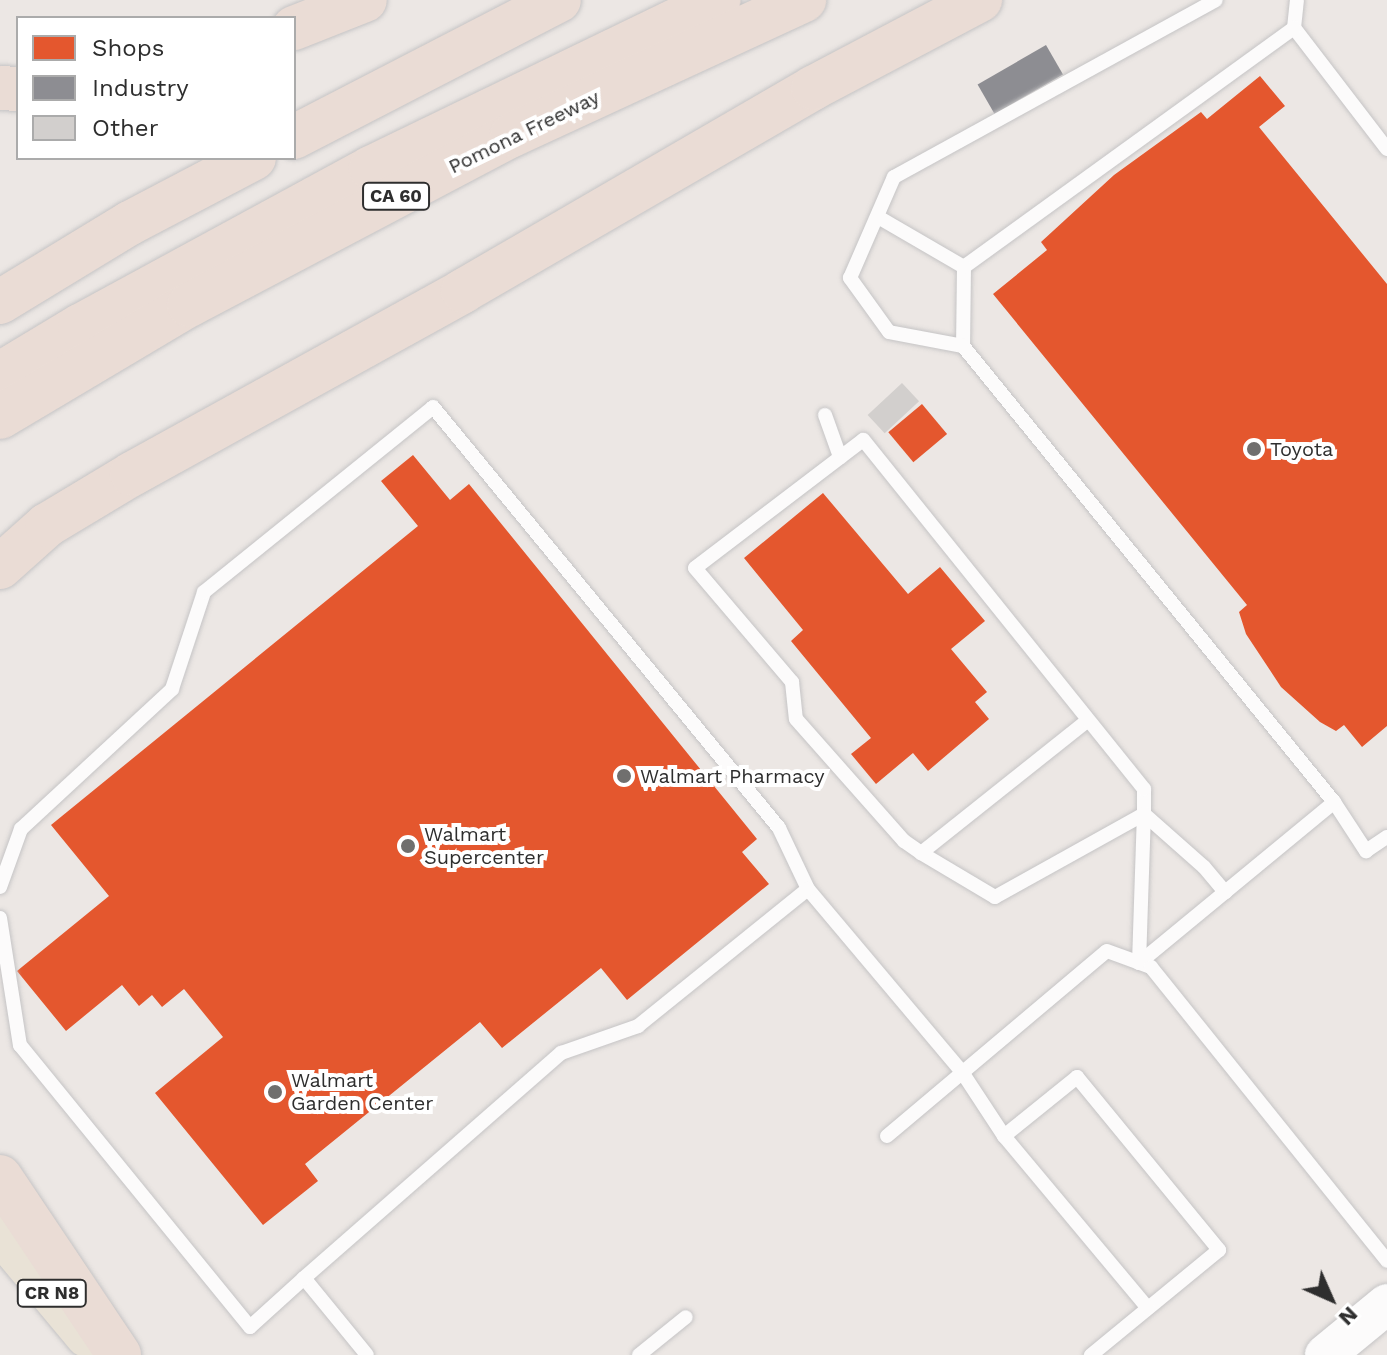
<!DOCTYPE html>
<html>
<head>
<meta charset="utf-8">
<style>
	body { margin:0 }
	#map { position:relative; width:1387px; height:1355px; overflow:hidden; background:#ece7e4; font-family:"Work Sans",sans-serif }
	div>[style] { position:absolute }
	.shops>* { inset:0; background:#e4572e; transform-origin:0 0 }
	.industry>* { inset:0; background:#8d8d92; transform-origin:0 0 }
	.building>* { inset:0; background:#d2cfcd; transform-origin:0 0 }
	.roads { filter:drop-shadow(0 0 2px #c5c4c5) drop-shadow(0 0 2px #c5c4c5) }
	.lane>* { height:14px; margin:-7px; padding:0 7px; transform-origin:7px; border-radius:7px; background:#fcfbfb }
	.secondary>* { height:40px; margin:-20px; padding:0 20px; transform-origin:20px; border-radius:20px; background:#fcfbfb }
	.primary>* { height:44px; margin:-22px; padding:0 22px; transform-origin:22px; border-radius:22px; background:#e9e2d6 }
	.highway>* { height:44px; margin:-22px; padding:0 22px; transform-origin:22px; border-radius:22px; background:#eadcd5 }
	.dots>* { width:22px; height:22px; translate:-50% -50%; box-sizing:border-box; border:4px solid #fff; border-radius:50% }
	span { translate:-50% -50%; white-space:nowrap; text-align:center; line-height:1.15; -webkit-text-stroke:8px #fff; paint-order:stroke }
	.shield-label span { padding:2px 6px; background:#fff; border:2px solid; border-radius:6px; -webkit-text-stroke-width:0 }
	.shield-label { font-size:18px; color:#2e2e2e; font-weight:700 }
	.street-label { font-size:20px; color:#2e2e2e }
	.poi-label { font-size:20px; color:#2e2e2e }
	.left { translate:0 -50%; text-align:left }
	.legend { position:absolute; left:16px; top:16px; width:280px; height:144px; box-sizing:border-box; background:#fff; border:2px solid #ababab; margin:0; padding:10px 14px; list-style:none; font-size:24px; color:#2e2e2e }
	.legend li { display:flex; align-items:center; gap:16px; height:40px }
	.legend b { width:40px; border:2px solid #ababab }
	.north { position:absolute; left:1291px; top:1259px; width:80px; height:80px; -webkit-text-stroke:6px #fff; paint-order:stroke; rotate:135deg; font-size:22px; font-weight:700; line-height:32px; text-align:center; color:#2e2e2e }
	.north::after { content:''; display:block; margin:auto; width:28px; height:36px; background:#2e2e2e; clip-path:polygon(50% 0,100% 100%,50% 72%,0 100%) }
</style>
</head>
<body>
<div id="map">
	<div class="shops">
		<div style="clip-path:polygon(1260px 76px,1285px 106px,1259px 127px,1387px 284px,1387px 726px,1362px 747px,1344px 725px,1336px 731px,1320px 722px,1281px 687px,1246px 634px,1239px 612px,1247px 605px,993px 294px,1047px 250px,1041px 242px,1114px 175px,1201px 112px,1207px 119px)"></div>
		<div style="left:922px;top:404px;width:39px;height:44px;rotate:50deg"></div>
		<div style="clip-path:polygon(413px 455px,450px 500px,469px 484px,757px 839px,742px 852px,769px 884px,627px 1000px,601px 968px,502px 1048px,480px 1022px,305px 1164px,318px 1181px,263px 1225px,155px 1093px,223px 1037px,184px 989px,162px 1007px,152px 995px,139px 1006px,122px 985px,66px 1031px,17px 971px,109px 896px,51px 825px,418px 526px,381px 481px)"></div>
		<div style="clip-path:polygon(823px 493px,908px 594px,940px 567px,985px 621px,951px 649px,987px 692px,975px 702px,989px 719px,928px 771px,913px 753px,876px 784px,851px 754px,871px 738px,791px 641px,803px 630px,744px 558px)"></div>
	</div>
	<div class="industry">
		<div style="left:1046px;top:45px;width:34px;height:79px;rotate:60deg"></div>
	</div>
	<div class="building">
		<div style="left:902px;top:383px;width:25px;height:47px;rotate:47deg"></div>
	</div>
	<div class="roads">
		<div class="lane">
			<div style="left:1294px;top:28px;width:28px;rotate:-84deg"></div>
			<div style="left:1387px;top:149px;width:153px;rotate:-127.5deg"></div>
			<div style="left:1294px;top:28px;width:407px;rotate:144.1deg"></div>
			<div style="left:964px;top:267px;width:79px;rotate:90.7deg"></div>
			<div style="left:963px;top:346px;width:588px;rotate:50.87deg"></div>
			<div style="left:1334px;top:802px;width:59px;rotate:56.9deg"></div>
			<div style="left:1366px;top:851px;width:25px;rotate:-34deg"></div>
			<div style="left:878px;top:217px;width:99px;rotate:30.2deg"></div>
			<div style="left:963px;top:346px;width:75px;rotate:-169.3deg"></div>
			<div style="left:889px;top:332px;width:67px;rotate:-125.8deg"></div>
			<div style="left:850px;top:278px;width:110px;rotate:-66.5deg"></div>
			<div style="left:894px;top:177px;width:367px;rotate:-28.8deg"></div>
			<div style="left:825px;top:415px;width:45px;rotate:70.3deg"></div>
			<div style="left:921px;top:853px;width:213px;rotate:-38.5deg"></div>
			<div style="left:0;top:887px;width:62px;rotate:-70.1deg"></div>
			<div style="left:21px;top:829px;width:206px;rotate:-42.8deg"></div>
			<div style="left:172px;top:689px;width:102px;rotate:-71.7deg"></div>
			<div style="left:204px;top:592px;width:294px;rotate:-38.9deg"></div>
			<div style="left:433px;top:407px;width:545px;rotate:50.58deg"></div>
			<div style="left:779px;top:828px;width:68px;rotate:64.6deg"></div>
			<div style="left:808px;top:889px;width:239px;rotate:49.9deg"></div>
			<div style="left:962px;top:1072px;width:77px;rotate:56.7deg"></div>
			<div style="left:1004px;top:1136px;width:94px;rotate:-38.9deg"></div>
			<div style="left:1077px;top:1077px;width:224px;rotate:50.6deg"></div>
			<div style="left:1219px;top:1250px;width:166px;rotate:140.6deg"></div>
			<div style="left:0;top:918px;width:129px;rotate:81.1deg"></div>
			<div style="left:20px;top:1045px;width:364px;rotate:50.8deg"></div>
			<div style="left:250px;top:1327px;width:73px;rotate:-42.2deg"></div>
			<div style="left:304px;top:1278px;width:99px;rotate:50.7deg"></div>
			<div style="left:1139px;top:963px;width:149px;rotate:-88.1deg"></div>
			<div style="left:1144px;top:814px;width:25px;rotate:-90deg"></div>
			<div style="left:1144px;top:789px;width:448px;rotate:-128.8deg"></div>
			<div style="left:863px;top:440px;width:211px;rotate:142.7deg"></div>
			<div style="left:695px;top:568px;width:150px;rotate:49.6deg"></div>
			<div style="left:792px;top:682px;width:37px;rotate:84deg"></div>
			<div style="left:796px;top:719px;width:163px;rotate:48.5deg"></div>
			<div style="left:904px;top:841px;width:21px;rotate:35deg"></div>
			<div style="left:921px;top:853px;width:86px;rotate:30.7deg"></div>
			<div style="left:995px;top:897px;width:171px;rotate:-29.1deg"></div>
			<div style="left:1144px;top:814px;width:80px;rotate:41.5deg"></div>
			<div style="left:1204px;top:867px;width:33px;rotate:50deg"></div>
			<div style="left:1139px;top:963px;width:253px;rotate:-39.5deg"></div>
			<div style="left:887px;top:1136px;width:287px;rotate:-40.1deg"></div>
			<div style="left:1107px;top:951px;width:47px;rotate:20deg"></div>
			<div style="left:1151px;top:967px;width:377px;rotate:51.2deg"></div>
			<div style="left:1004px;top:1136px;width:224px;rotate:50.1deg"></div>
			<div style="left:304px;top:1278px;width:342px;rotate:-41.2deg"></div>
			<div style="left:561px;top:1053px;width:82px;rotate:-19.3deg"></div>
			<div style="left:638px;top:1026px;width:218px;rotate:-38.9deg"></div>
			<div style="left:639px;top:1355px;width:60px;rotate:-39deg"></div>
		</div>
		<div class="secondary">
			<div style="left:1325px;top:1355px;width:80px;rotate:-39.4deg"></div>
		</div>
		<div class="primary">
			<div style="left:0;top:1231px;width:136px;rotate:50.1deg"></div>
		</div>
		<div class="highway">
			<div style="left:294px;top:28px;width:76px;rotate:-21.5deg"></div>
			<div style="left:0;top:88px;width:18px;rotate:3deg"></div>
			<div style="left:294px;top:137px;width:298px;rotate:-27.3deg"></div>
			<div style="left:0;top:302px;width:152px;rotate:-31.3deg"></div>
			<div style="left:130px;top:223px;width:140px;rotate:-27.7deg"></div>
			<div style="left:0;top:374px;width:93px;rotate:-31deg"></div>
			<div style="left:80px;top:326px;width:331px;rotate:-28.5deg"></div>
			<div style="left:371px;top:168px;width:386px;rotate:-25.8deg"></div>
			<div style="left:0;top:417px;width:220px;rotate:-30.7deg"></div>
			<div style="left:189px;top:305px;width:365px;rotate:-27.8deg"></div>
			<div style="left:512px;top:135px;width:322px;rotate:-24.8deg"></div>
			<div style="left:0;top:567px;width:63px;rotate:-41.8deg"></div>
			<div style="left:47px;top:525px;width:99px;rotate:-31deg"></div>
			<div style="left:132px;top:474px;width:378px;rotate:-28.9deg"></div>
			<div style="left:463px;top:291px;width:405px;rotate:-30.1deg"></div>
			<div style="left:813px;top:88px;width:189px;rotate:-27.8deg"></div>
			<div style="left:0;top:1177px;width:214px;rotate:56.2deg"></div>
		</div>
	</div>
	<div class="dots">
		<div style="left:1254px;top:449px;background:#706f6e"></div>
		<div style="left:624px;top:776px;background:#706f6e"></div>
		<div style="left:408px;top:846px;background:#706f6e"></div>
		<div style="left:275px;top:1092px;background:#706f6e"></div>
	</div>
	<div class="shield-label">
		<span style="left:396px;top:196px">CA 60</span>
		<span style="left:52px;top:1293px">CR N8</span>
	</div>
	<div class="street-label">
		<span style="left:524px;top:132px;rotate:-26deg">Pomona Freeway</span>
	</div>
	<div class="poi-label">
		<span class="left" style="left:1270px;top:449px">Toyota</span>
		<span class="left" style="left:640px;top:776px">Walmart Pharmacy</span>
		<span class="left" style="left:424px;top:846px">Walmart<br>Supercenter</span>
		<span class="left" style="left:291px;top:1092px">Walmart<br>Garden Center</span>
	</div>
	<ul class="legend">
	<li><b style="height:22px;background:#e4572e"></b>Shops</li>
	<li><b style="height:22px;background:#8d8d92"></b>Industry</li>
	<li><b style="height:22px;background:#d2cfcd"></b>Other</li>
	</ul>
	<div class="north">N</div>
</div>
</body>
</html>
